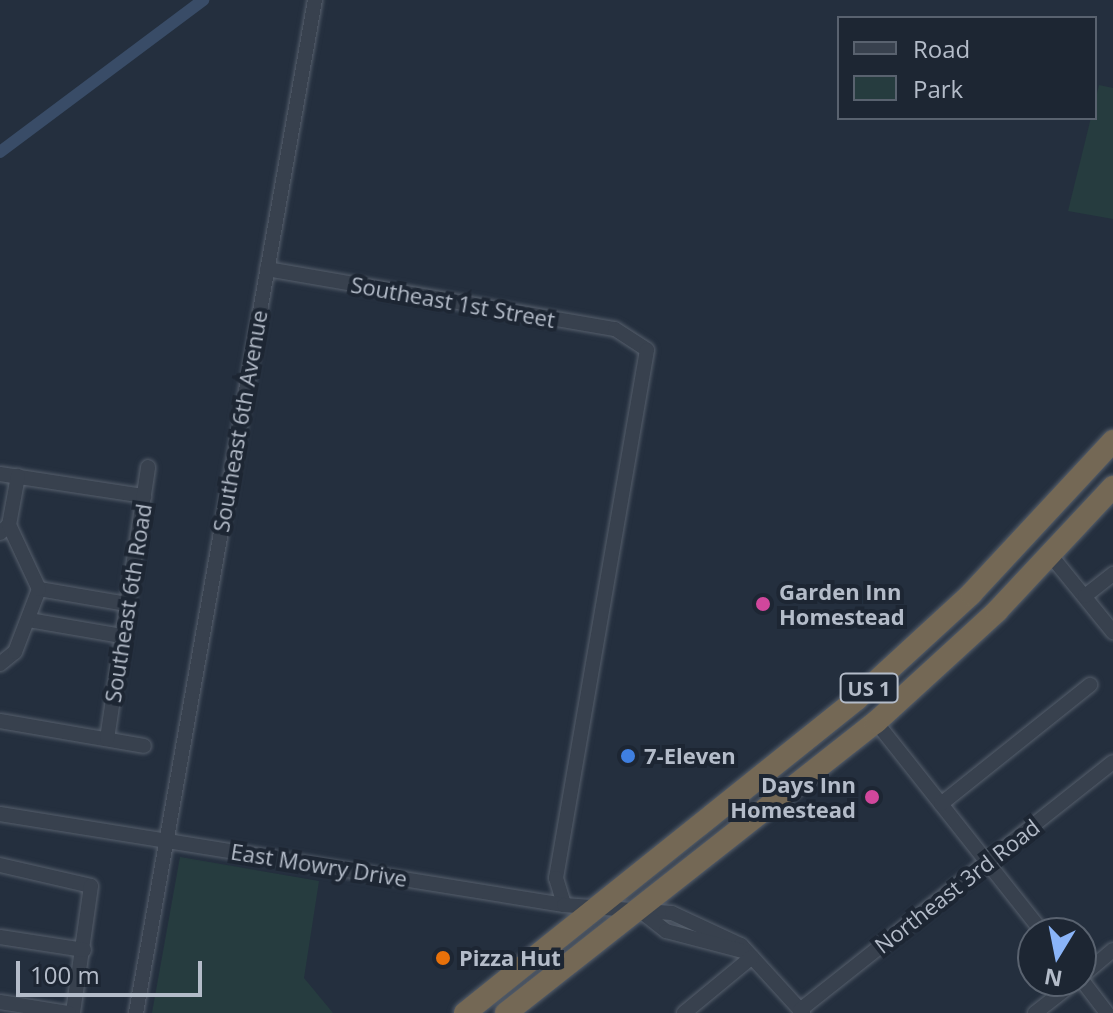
<!DOCTYPE html>
<html>
<head>
<meta charset="utf-8">
<style>
	body { margin:0 }
	#map { position:relative; width:1113px; height:1013px; overflow:hidden; background:#242f3e; font-family:"Open Sans",sans-serif }
	div>[style] { position:absolute }
	.green>* { inset:0; background:#263c3f }
	.canal>* { height:12px; margin:-6px; padding:0 6px; transform-origin:6px; border-radius:6px; background:#394c67 }
	.roads { filter:drop-shadow(0 0 2px #565f6c) drop-shadow(0 0 2px #565f6c) }
	.minor>* { height:14px; margin:-7px; padding:0 7px; transform-origin:7px; border-radius:7px; background:#38414e }
	.highway>* { height:22px; margin:-11px; padding:0 11px; transform-origin:11px; border-radius:11px; background:#746855 }
	.dots>* { width:22px; height:22px; translate:-50% -50%; box-sizing:border-box; border:4px solid #1d2633; border-radius:50% }
	span { translate:-50% -50%; white-space:nowrap; text-align:center; line-height:1.15; -webkit-text-stroke:8px #1d2633; paint-order:stroke }
	.shield-label span { padding:2px 6px; background:#1d2633; border:2px solid; border-radius:6px; -webkit-text-stroke-width:0 }
	.shield-label { font-size:20px; color:#b4bcc9; font-weight:700 }
	.street-label { font-size:22px; color:#b4bcc9 }
	.poi-label { font-size:22px; color:#b4bcc9; font-weight:700 }
	.left { translate:0 -50%; text-align:left }
	.right { translate:-100% -50%; text-align:right }
	.legend { position:absolute; left:837px; top:16px; width:260px; height:104px; box-sizing:border-box; background:#1d2633; border:2px solid #59626f; margin:0; padding:10px 14px; list-style:none; font-size:24px; color:#b4bcc9 }
	.legend li { display:flex; align-items:center; gap:16px; height:40px }
	.legend b { width:40px; border:2px solid #59626f }
	.north { position:absolute; left:1017px; top:917px; width:80px; height:80px; box-sizing:border-box; background:#1d2633; border:2px solid #59626f; border-radius:50%; rotate:190deg; font-size:22px; font-weight:700; line-height:32px; text-align:center; color:#b4bcc9 }
	.north::after { content:''; display:block; margin:auto; width:28px; height:36px; background:#8ab4f8; clip-path:polygon(50% 0,100% 100%,50% 72%,0 100%) }
	.scale { position:absolute; left:16px; top:961px; width:186px; height:36px; box-sizing:border-box; border:4px solid #b4bcc9; border-top:0; padding-left:10px; font-size:24px; line-height:28px; white-space:nowrap; color:#b4bcc9; -webkit-text-stroke:6px #1d2633; paint-order:stroke }
</style>
</head>
<body>
<div id="map">
	<div class="green">
		<div style="clip-path:polygon(1099px 85px,1113px 88px,1113px 219px,1068px 211px)"></div>
		<div style="clip-path:polygon(180px 857px,319px 881px,304px 978px,333px 1013px,152px 1013px)"></div>
	</div>
	<div class="canal">
		<div style="left:0;top:152px;width:254px;rotate:-36.8deg"></div>
	</div>
	<div class="roads">
		<div class="minor">
			<div style="left:267px;top:269px;width:353px;rotate:9.8deg"></div>
			<div style="left:615px;top:329px;width:38px;rotate:33deg"></div>
			<div style="left:647px;top:350px;width:536px;rotate:99.78deg"></div>
			<div style="left:556px;top:878px;width:28px;rotate:73deg"></div>
			<div style="left:0;top:474px;width:146px;rotate:8.7deg"></div>
			<div style="left:0;top:533px;width:12px;rotate:-42deg"></div>
			<div style="left:9px;top:525px;width:50px;rotate:-79.6deg"></div>
			<div style="left:1052px;top:557px;width:97px;rotate:50.9deg"></div>
			<div style="left:39px;top:589px;width:89px;rotate:9.7deg"></div>
			<div style="left:1085px;top:596px;width:36px;rotate:-38deg"></div>
			<div style="left:29px;top:620px;width:94px;rotate:9.8deg"></div>
			<div style="left:0;top:664px;width:19px;rotate:-39deg"></div>
			<div style="left:15px;top:652px;width:67px;rotate:-69.1deg"></div>
			<div style="left:39px;top:589px;width:71px;rotate:-115.1deg"></div>
			<div style="left:0;top:721px;width:146px;rotate:9.8deg"></div>
			<div style="left:876px;top:722px;width:269px;rotate:51.6deg"></div>
			<div style="left:107px;top:739px;width:275px;rotate:-81.4deg"></div>
			<div style="left:941px;top:804px;width:191px;rotate:-38.6deg"></div>
			<div style="left:0;top:814px;width:571px;rotate:9.17deg"></div>
			<div style="left:564px;top:905px;width:108px;rotate:4.2deg"></div>
			<div style="left:672px;top:913px;width:76px;rotate:24.9deg"></div>
			<div style="left:741px;top:945px;width:92px;rotate:47.6deg"></div>
			<div style="left:0;top:865px;width:93px;rotate:13deg"></div>
			<div style="left:91px;top:886px;width:128px;rotate:98.1deg"></div>
			<div style="left:638px;top:909px;width:36px;rotate:38deg"></div>
			<div style="left:666px;top:931px;width:80px;rotate:14.6deg"></div>
			<div style="left:0;top:937px;width:85px;rotate:8.8deg"></div>
			<div style="left:1081px;top:977px;width:42px;rotate:-40.2deg"></div>
			<div style="left:1081px;top:979px;width:43px;rotate:52.6deg"></div>
			<div style="left:0;top:1002px;width:70px;rotate:9.1deg"></div>
			<div style="left:800px;top:1010px;width:399px;rotate:-38.4deg"></div>
			<div style="left:136px;top:1013px;width:1029px;rotate:-79.98deg"></div>
			<div style="left:684px;top:1013px;width:88px;rotate:-39.5deg"></div>
			<div style="left:1035px;top:1013px;width:52px;rotate:-38deg"></div>
		</div>
		<div class="highway">
			<div style="left:465px;top:1013px;width:502px;rotate:-38.7deg"></div>
			<div style="left:857px;top:699px;width:155px;rotate:-42.6deg"></div>
			<div style="left:971px;top:594px;width:209px;rotate:-47.1deg"></div>
			<div style="left:506px;top:1013px;width:471px;rotate:-38.2deg"></div>
			<div style="left:876px;top:722px;width:164px;rotate:-42.5deg"></div>
			<div style="left:997px;top:611px;width:170px;rotate:-46.9deg"></div>
		</div>
	</div>
	<div class="dots">
		<div style="left:763px;top:604px;background:#d1479c"></div>
		<div style="left:628px;top:756px;background:#3f7fe0"></div>
		<div style="left:872px;top:797px;background:#d1479c"></div>
		<div style="left:443px;top:958px;background:#e8710a"></div>
	</div>
	<div class="shield-label">
		<span style="left:869px;top:688px">US 1</span>
	</div>
	<div class="street-label">
		<span style="left:453px;top:302px;rotate:10deg">Southeast 1st Street</span>
		<span style="left:240px;top:421px;rotate:-80deg">Southeast 6th Avenue</span>
		<span style="left:128px;top:603px;rotate:-81deg">Southeast 6th Road</span>
		<span style="left:319px;top:865px;rotate:9deg">East Mowry Drive</span>
		<span style="left:957px;top:886px;rotate:-38deg">Northeast 3rd Road</span>
	</div>
	<div class="poi-label">
		<span class="left" style="left:779px;top:604px">Garden Inn<br>Homestead</span>
		<span class="left" style="left:644px;top:756px">7-Eleven</span>
		<span class="right" style="left:856px;top:797px">Days Inn<br>Homestead</span>
		<span class="left" style="left:459px;top:958px">Pizza Hut</span>
	</div>
	<ul class="legend">
	<li><b style="height:10px;background:#38414e"></b>Road</li>
	<li><b style="height:22px;background:#263c3f"></b>Park</li>
	</ul>
	<div class="north">N</div>
	<div class="scale">100 m</div>
</div>
</body>
</html>
